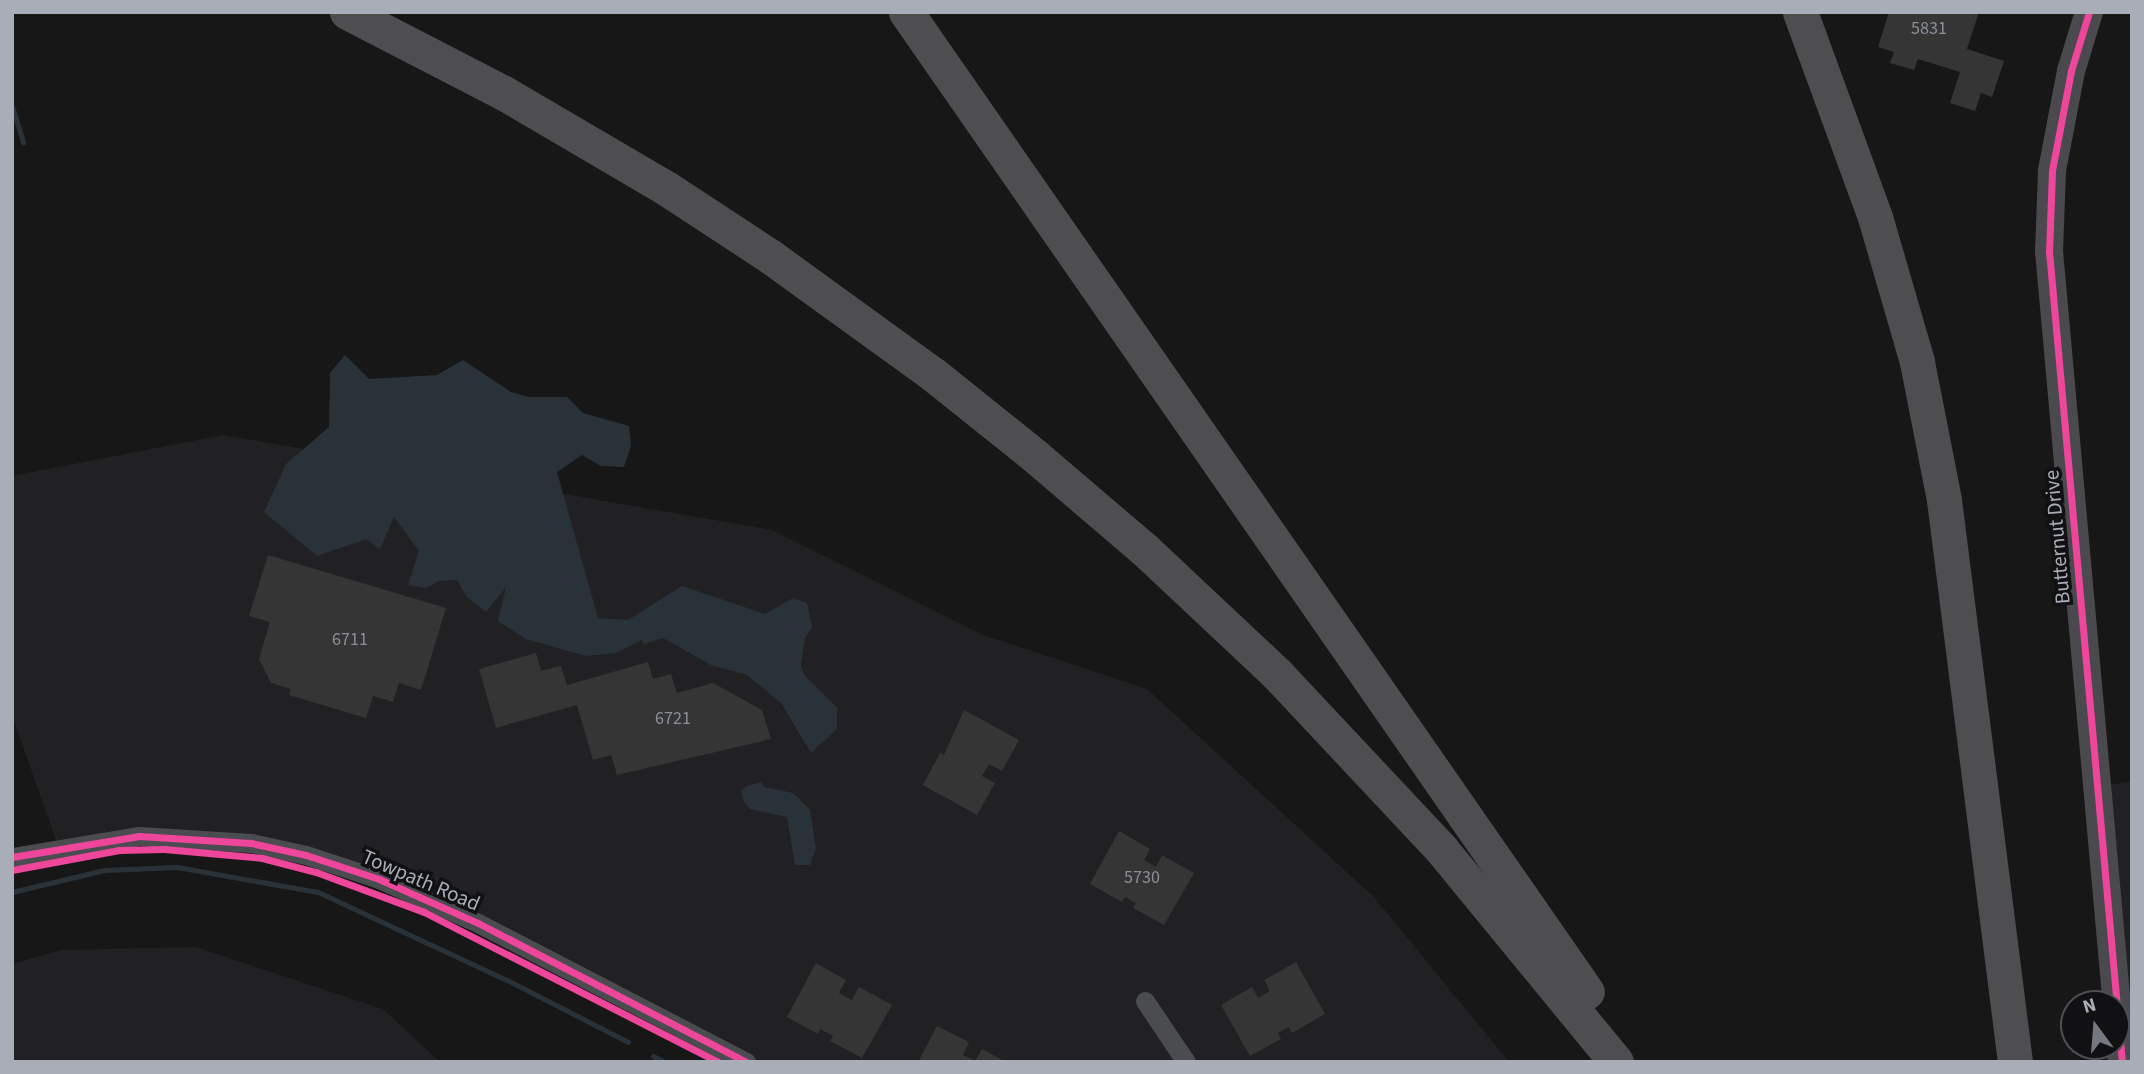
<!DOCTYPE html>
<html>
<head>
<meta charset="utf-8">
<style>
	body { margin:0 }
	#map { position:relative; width:2144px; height:1074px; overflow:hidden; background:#171717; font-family:"Source Sans 3",sans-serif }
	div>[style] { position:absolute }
	.built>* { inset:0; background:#212123 }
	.water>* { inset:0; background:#2a3239 }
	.stream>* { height:5px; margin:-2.5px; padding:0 2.5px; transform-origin:2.5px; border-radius:2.5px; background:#2a3239 }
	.building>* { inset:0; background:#353536 }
	.street>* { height:19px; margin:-9.5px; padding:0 9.5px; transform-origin:9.5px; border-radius:9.5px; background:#4b4c50 }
	.secondary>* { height:28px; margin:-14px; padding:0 14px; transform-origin:14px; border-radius:14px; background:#4a4a4e }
	.highway>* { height:35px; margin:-17.5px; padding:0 17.5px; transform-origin:17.5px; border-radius:17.5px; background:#4e4e51 }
	.cycleway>* { height:7px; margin:-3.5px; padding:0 3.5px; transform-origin:3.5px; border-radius:3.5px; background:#ed469a }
	span { translate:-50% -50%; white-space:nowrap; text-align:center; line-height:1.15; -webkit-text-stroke:7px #111113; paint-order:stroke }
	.number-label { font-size:18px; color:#8b8f98 }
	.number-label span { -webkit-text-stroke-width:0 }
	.street-label { font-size:21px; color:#a8adb8 }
	.frame { position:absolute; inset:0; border:14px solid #a8adb8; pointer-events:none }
	.north { position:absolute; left:2060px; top:990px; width:70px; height:70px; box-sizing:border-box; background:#111113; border:2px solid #4d4f55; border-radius:50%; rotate:344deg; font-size:19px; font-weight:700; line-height:28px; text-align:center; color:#a8adb8 }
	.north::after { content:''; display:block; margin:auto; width:24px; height:32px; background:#757880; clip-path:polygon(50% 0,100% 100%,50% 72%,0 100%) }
</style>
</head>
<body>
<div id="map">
	<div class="built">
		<div style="clip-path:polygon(223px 435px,772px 530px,983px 635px,1147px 689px,1374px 897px,1509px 1062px,746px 1062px,478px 923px,251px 843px,58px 846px,12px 715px,12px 476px)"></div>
		<div style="clip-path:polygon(2132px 781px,2132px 1053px,2108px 785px)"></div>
		<div style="clip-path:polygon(196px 947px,383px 1009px,440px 1062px,12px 1062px,12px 964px,61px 950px)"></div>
	</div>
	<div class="water">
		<div style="clip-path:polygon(345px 355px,369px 379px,437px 375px,463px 360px,511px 392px,529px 397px,567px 397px,583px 413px,629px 426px,631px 446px,624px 467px,601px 466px,582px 455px,557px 472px,598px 618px,628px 620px,682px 586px,765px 614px,793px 598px,807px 603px,812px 628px,805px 638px,801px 666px,805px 676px,837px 708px,837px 729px,811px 753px,781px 703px,747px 675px,711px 665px,663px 638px,643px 644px,642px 640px,616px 653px,586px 656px,526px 639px,498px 621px,506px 587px,486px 612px,467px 597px,457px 580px,438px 581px,426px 588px,408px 585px,419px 551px,394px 517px,380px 549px,366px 539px,317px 556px,264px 512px,286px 464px,329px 427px,330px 373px)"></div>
		<div style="clip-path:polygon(762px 782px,764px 787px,793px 793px,810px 810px,816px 848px,810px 865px,795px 865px,787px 817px,750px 809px,744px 802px,741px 792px,746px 786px)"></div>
	</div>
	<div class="stream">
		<div style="left:12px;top:106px;width:38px;rotate:73deg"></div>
		<div style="left:12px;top:892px;width:95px;rotate:-13.4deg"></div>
		<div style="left:104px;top:870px;width:73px;rotate:-2.4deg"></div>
		<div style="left:177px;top:867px;width:143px;rotate:10.1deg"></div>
		<div style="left:318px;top:892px;width:208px;rotate:25deg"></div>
		<div style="left:507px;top:980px;width:136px;rotate:27.1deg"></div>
		<div style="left:653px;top:1056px;width:13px;rotate:27deg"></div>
	</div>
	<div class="building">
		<div style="clip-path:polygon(1889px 12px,1979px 12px,1967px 49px,2004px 61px,1992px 97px,1981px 93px,1975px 111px,1950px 103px,1960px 72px,1918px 59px,1914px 70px,1890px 63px,1894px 52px,1878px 47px)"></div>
		<div style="clip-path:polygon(268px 555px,446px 608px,421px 690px,399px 683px,393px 702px,373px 696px,366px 718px,289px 695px,291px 689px,271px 683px,259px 659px,270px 622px,249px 616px)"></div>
		<div style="clip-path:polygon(536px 653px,541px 671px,561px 666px,567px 685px,648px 662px,653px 679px,671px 674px,677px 693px,713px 683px,762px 710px,771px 739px,617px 775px,611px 755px,593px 760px,577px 705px,496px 728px,479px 669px)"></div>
		<div style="clip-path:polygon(964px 710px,1019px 740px,1002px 771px,989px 764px,982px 776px,995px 783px,977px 815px,923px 785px,940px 753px,944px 755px)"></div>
		<div style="clip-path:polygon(1119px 831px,1150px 849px,1144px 860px,1156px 867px,1162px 855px,1194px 873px,1164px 925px,1133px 908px,1136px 903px,1125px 897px,1122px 902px,1090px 884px)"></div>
		<div style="clip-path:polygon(1296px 962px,1325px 1014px,1292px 1033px,1289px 1027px,1278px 1033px,1281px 1039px,1250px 1056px,1221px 1005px,1252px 987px,1258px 998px,1270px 991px,1264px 980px)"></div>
		<div style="clip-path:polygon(816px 963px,846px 980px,839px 993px,852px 1000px,859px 987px,892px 1005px,862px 1058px,830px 1041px,833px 1036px,820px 1029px,818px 1034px,787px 1017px)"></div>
		<div style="clip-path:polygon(937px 1026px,969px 1042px,963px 1055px,975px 1061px,982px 1049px,1006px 1062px,918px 1062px)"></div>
	</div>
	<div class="street">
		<div style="left:12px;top:857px;width:129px;rotate:-9.4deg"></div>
		<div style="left:139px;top:836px;width:112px;rotate:3.6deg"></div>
		<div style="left:251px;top:843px;width:56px;rotate:12.3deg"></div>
		<div style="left:306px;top:855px;width:77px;rotate:18.2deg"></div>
		<div style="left:379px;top:879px;width:108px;rotate:24deg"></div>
		<div style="left:478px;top:923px;width:302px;rotate:27.4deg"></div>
		<div style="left:1145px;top:1001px;width:73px;rotate:56.1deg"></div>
	</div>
	<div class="secondary">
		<div style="left:2089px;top:12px;width:62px;rotate:107deg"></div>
		<div style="left:2071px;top:71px;width:102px;rotate:100.8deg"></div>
		<div style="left:2052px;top:171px;width:80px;rotate:92.1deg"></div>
		<div style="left:2049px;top:251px;width:814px;rotate:84.86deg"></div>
	</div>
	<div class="highway">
		<div style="left:347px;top:12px;width:177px;rotate:27.3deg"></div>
		<div style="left:504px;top:93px;width:188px;rotate:30.4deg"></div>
		<div style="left:666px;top:188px;width:126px;rotate:33.3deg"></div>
		<div style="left:771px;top:257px;width:201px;rotate:35.9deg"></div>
		<div style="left:934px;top:375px;width:129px;rotate:38.7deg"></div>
		<div style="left:1035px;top:456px;width:143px;rotate:40.5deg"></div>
		<div style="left:1144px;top:549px;width:183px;rotate:43.2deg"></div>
		<div style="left:1277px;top:674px;width:241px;rotate:46.8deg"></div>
		<div style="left:1442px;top:850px;width:274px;rotate:50.6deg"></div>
		<div style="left:906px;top:12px;width:1193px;rotate:55.2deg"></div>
		<div style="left:1800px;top:12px;width:218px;rotate:69.9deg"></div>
		<div style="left:1875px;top:217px;width:151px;rotate:73.8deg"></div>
		<div style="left:1917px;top:362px;width:141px;rotate:78.9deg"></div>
		<div style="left:1944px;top:500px;width:566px;rotate:82.8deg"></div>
	</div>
	<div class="cycleway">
		<div style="left:2089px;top:12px;width:62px;rotate:107deg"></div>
		<div style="left:2071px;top:71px;width:102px;rotate:100.8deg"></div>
		<div style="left:2052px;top:171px;width:80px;rotate:92.1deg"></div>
		<div style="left:2049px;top:251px;width:814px;rotate:84.86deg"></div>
		<div style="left:12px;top:857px;width:129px;rotate:-9.4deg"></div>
		<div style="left:139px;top:836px;width:112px;rotate:3.6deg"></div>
		<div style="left:251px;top:843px;width:56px;rotate:12.3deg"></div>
		<div style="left:306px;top:855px;width:77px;rotate:18.2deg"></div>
		<div style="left:379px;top:879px;width:108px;rotate:24deg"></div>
		<div style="left:478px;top:923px;width:302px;rotate:27.4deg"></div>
		<div style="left:12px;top:870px;width:109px;rotate:-10.6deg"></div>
		<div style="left:119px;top:850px;width:45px;rotate:-1.3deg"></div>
		<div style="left:164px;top:849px;width:98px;rotate:5.2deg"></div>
		<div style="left:262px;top:858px;width:56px;rotate:14.5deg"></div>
		<div style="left:316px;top:872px;width:115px;rotate:20.3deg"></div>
		<div style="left:424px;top:912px;width:330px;rotate:27deg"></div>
	</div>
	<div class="number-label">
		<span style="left:1929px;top:29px">5831</span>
		<span style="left:350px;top:640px">6711</span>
		<span style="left:673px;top:719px">6721</span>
		<span style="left:1142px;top:878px">5730</span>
	</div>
	<div class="street-label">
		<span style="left:2057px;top:537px;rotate:-95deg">Butternut Drive</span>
		<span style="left:421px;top:880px;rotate:23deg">Towpath Road</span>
	</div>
	<div class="frame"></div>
	<div class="north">N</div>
</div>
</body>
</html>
